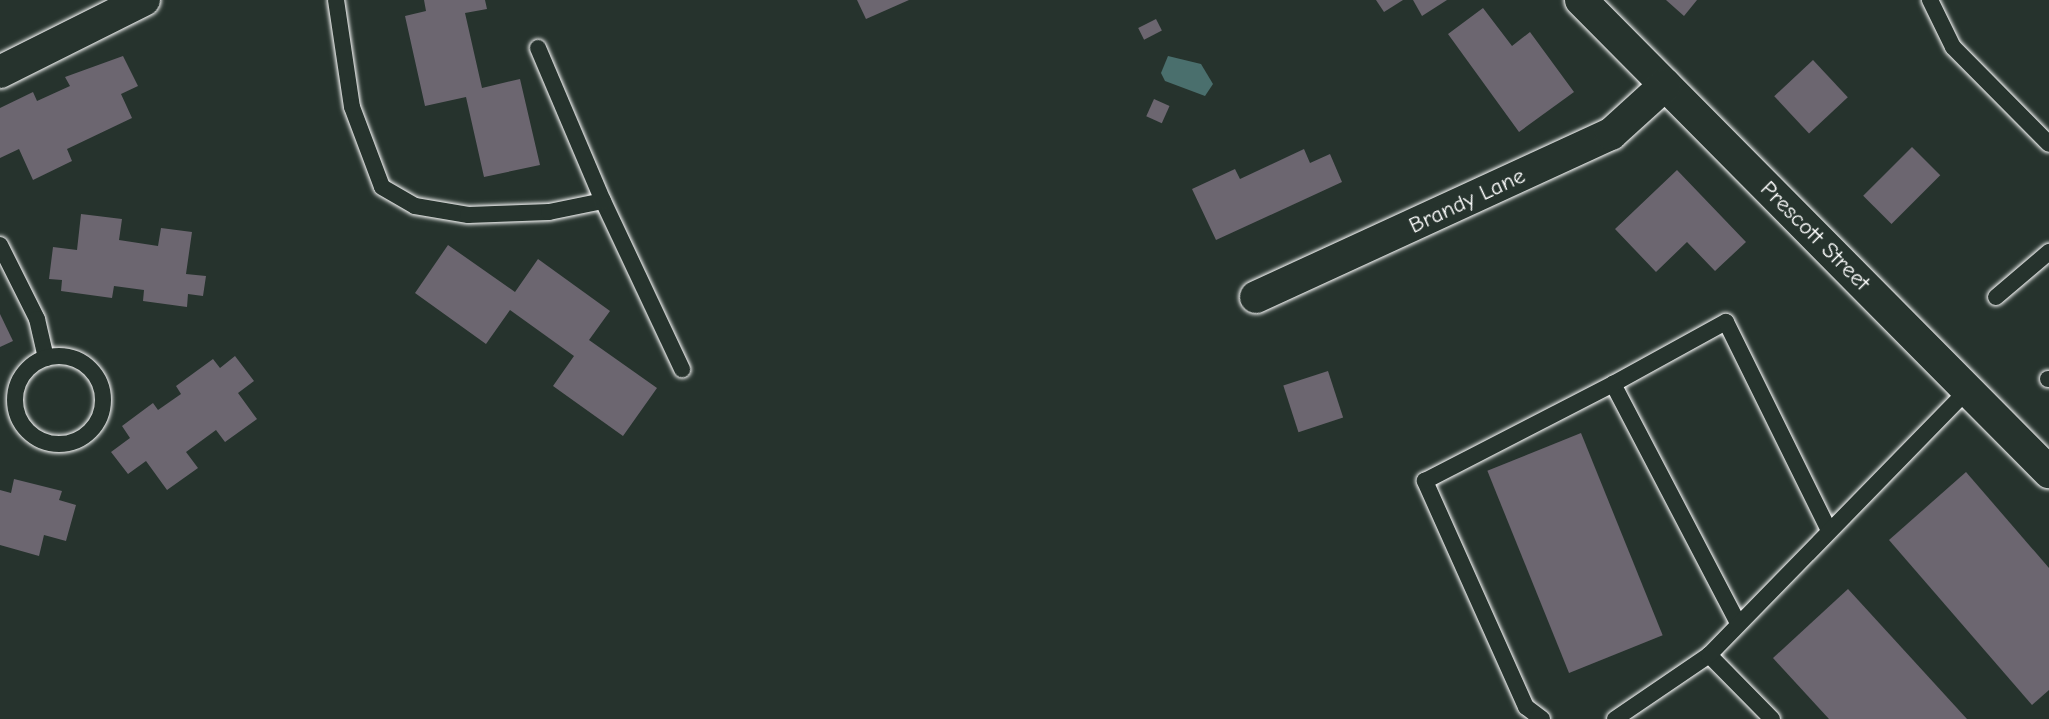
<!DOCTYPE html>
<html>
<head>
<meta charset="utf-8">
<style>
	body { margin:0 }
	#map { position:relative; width:2049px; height:719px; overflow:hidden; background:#26332d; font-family:"Comic Neue",sans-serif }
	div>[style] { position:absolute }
	.water>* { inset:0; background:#4a6f6d }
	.building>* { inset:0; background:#6c6670; transform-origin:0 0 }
	.roads { filter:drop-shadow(0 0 2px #fff) drop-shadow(0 0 2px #fff) }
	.lane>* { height:16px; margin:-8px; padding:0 8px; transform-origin:8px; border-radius:8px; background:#26332d }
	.lane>.ring { margin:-8px; padding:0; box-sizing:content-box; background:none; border:16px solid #26332d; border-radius:50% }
	.street>* { height:32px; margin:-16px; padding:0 16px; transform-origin:16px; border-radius:16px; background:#26332d }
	span { translate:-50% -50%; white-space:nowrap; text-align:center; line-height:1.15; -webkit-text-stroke:5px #26332d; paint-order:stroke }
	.street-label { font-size:23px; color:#fff }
</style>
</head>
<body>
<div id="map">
	<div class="water">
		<div style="clip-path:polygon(1168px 56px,1201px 64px,1213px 84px,1205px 96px,1165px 81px,1161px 73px)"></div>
	</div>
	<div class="building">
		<div style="clip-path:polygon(424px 0,485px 0,487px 9px,465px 13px,482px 88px,520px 79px,540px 165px,484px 177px,466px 97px,425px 106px,405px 16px,426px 11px)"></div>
		<div style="clip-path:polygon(857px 0,909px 0,866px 19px)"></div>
		<div style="clip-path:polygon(1376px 0,1403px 0,1384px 12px)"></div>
		<div style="clip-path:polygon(1413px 0,1447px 0,1422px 16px)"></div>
		<div style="clip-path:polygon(1666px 0,1697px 0,1684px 16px)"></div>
		<div style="clip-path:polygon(1483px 8px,1512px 46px,1530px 32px,1574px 92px,1519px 132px,1448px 34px)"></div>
		<div style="left:1156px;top:19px;width:13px;height:20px;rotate:63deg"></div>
		<div style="clip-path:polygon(123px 56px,138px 86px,121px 94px,132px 118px,67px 149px,72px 161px,33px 180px,19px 149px,0 158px,0 108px,33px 92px,37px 101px,70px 86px,65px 77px)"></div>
		<div style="left:1813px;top:60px;width:51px;height:53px;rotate:47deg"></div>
		<div style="left:1154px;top:99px;width:17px;height:19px;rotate:24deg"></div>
		<div style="left:1912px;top:147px;width:40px;height:69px;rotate:45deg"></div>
		<div style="clip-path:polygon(1304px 149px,1310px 163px,1330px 154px,1342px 182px,1216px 240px,1192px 189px,1235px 169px,1240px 179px)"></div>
		<div style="clip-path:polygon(1677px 170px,1746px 242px,1715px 271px,1687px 242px,1656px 272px,1615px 229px)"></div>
		<div style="clip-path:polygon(81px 214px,122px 219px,119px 240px,158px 246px,161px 228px,192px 232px,186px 274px,206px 276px,203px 296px,188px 294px,187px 307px,143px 301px,144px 290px,114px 286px,112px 298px,61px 291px,62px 280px,49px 279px,53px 247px,77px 250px)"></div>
		<div style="clip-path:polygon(448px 245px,515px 292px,538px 259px,610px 311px,589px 340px,657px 388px,623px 436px,553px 386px,574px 356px,510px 310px,486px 344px,415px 293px)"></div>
		<div style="clip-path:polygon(0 314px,13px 341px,0 347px)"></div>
		<div style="clip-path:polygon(235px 356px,254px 381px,238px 393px,257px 419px,225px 442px,216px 430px,186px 452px,198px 468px,167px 490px,146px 461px,128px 474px,111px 452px,130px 438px,122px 426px,153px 403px,158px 410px,181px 394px,176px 386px,213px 359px,220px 368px)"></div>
		<div style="left:1328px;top:371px;width:49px;height:47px;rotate:72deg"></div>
		<div style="left:1581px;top:433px;width:218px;height:101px;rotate:68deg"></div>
		<div style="clip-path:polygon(1966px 472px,2049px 568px,2049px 690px,2032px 705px,1889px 540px)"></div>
		<div style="clip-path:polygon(14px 479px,62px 491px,59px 500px,76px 505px,66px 541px,44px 535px,39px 556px,0 545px,0 490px,11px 493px)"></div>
		<div style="clip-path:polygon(1848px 589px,1967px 719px,1829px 719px,1773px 658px)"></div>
	</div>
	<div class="roads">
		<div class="lane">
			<div style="left:336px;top:0;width:108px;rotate:81.5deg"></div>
			<div style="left:352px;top:107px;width:85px;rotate:69.4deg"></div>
			<div style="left:382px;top:187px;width:38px;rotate:30deg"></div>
			<div style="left:415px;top:206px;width:54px;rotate:9.6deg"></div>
			<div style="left:468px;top:215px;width:81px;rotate:-2.1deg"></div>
			<div style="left:549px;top:212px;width:55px;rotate:-11.5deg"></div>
			<div style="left:603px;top:201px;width:186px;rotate:64.8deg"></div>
			<div style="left:1930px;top:0;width:52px;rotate:63.9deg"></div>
			<div style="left:1953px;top:47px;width:136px;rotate:45.3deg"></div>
			<div style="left:538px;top:48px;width:166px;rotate:67deg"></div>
			<div style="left:0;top:245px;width:83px;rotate:63.4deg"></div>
			<div style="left:37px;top:319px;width:40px;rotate:77deg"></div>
			<div style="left:1996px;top:297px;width:70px;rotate:-40.3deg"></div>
			<div class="ring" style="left:15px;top:356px;width:72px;height:72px"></div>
			<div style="left:2048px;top:379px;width:1px"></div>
			<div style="left:1738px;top:623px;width:270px;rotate:-117.6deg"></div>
			<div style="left:1613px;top:384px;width:129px;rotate:-28.8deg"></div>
			<div style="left:1726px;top:322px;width:232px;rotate:63.7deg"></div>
			<div style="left:1542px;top:719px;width:20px;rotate:-143deg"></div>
			<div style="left:1526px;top:707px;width:248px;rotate:-114.1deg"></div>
			<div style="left:1425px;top:481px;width:212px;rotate:-27.3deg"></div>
			<div style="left:1615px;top:719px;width:114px;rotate:-34.2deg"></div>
			<div style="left:1772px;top:719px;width:90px;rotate:-134.5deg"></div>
			<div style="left:1709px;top:655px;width:371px;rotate:-45.7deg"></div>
		</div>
		<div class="street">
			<div style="left:1581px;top:0;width:665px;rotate:45.24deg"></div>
			<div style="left:0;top:72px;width:161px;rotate:-26.6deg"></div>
			<div style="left:1256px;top:297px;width:391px;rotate:-24.7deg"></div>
			<div style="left:1611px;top:134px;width:73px;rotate:-42.2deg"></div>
		</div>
	</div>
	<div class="street-label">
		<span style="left:1467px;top:201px;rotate:-25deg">Brandy Lane</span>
		<span style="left:1815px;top:236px;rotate:45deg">Prescott Street</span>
	</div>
</div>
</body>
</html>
